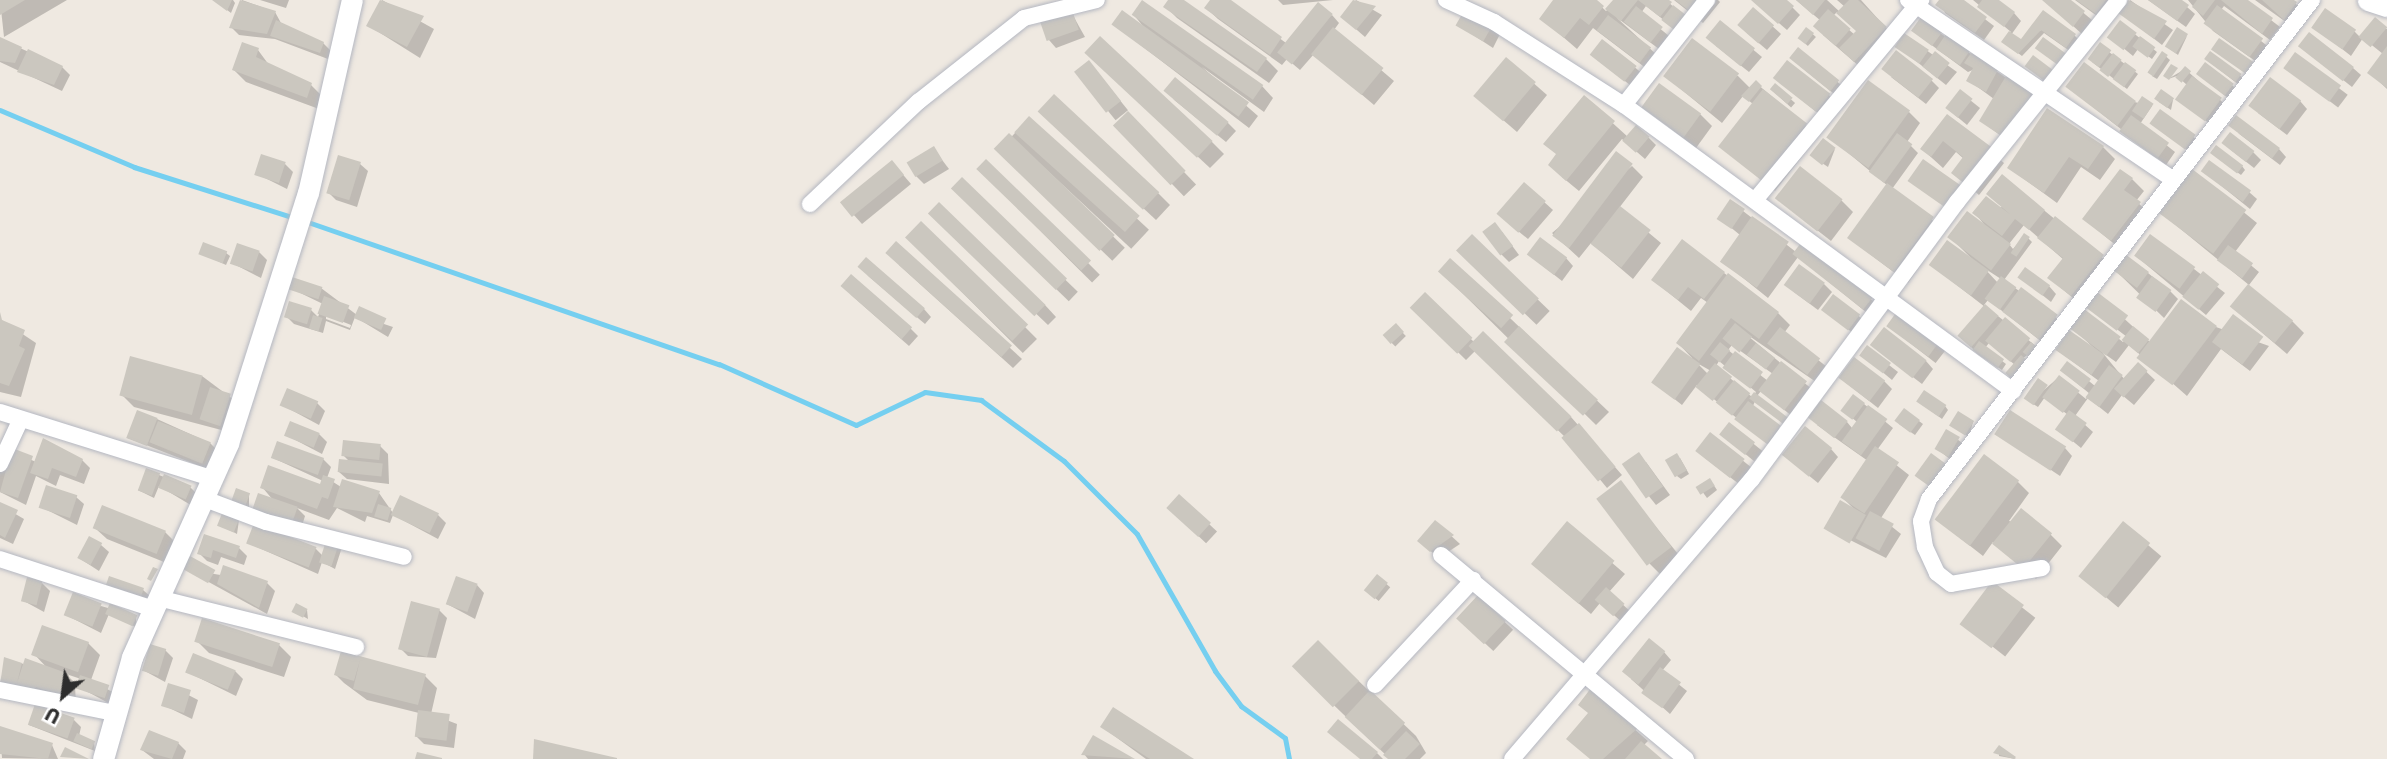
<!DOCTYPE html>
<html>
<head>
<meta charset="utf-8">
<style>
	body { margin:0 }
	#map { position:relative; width:2387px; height:759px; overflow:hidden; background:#efe9e1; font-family:Poppins,sans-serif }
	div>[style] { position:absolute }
	.shadow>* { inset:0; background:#0003; transform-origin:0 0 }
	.stream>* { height:5px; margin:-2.5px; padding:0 2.5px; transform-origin:2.5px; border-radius:2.5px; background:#75cff0 }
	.building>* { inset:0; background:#cbc7bf; transform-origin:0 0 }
	.roads { filter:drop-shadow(0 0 2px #b4b7c1) drop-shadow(0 0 2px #b4b7c1) }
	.street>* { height:16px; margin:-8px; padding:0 8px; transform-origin:8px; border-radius:8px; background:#fff }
	.secondary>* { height:21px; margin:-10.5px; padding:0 10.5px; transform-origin:10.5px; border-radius:10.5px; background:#fff }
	span { translate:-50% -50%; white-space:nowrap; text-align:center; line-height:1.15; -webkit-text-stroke:5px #fff; paint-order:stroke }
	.north { position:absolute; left:28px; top:661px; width:70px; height:70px; -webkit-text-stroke:5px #fff; paint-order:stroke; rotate:208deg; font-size:19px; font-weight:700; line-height:28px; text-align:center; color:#2e2e2e }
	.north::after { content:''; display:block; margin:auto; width:24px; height:32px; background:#2e2e2e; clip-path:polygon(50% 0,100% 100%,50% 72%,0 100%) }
</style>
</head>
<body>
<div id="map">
	<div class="shadow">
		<div style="clip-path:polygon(0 0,67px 0,4px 37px)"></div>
		<div style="clip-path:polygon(214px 0,233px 0,235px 3px,231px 13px)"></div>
		<div style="clip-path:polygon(242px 0,275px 12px,281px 23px,323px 43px,331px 51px,328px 59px,275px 39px,239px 35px,231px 27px)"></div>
		<div style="clip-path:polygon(260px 0,289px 0,286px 8px)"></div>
		<div style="clip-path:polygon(382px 0,434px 29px,420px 58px,369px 26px)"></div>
		<div style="clip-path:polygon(1170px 0,1181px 0,1266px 59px,1278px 71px,1269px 83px,1177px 18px,1166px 7px)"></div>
		<div style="clip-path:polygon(1212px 0,1228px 0,1286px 43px,1332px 15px,1339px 23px,1334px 30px,1394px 81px,1374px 105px,1314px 54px,1300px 70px,1287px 59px,1282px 65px,1218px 19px,1206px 8px)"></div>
		<div style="clip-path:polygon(1278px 0,1333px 0,1283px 5px)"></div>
		<div style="clip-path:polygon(1356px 0,1382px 15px,1365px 37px,1342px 17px)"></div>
		<div style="clip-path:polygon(1556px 0,1594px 0,1606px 11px,1617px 0,1666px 0,1678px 11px,1679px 32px,1646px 6px,1641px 13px,1669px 36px,1659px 49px,1616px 17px,1658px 56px,1647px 69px,1593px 28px,1577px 49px,1541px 18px)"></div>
		<div style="clip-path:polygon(1674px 0,1718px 0,1720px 2px,1703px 23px)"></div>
		<div style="clip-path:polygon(1752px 0,1785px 0,1800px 15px,1787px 30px)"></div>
		<div style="clip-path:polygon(evenodd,1796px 0,1827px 0,1840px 12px,1845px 7px,1837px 0,1861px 0,1897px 40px,1867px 73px,1823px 35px,1821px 21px,1796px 0,1837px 12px,1858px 32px,1855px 35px,1833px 16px,1837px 12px)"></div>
		<div style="clip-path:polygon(1941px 0,1960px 0,1994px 26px,1984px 40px,1945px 13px)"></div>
		<div style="clip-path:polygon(1973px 0,1996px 0,2014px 13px,2021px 21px,2011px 35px,2021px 42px,2041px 30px,2074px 35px,2082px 43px,2074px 54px,2044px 33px,2022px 56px,2003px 42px,2011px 32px)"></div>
		<div style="clip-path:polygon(2044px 0,2068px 0,2092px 20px,2082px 34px)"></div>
		<div style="clip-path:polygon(2075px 0,2109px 0,2104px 21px)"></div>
		<div style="clip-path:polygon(2130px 0,2173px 30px,2162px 45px,2121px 13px)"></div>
		<div style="clip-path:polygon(2148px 0,2179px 0,2195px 14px,2186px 27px)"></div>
		<div style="clip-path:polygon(2188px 0,2245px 0,2280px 27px,2270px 40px,2224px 6px,2221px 10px,2270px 48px,2258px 63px,2213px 31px)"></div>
		<div style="clip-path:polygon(2255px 0,2291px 0,2304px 11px,2293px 27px)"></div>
		<div style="clip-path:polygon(1753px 9px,1781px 34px,1767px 50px,1747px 33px)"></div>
		<div style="clip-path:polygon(1071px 12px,1085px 37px,1056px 48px,1049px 40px)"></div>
		<div style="clip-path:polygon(1133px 14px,1262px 86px,1273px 98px,1264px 112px,1202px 67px,1258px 116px,1249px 128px,1113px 24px,1147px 31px)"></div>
		<div style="clip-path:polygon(1921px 20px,2033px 96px,2008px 141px,1981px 121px,1994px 99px,1968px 80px,1975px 69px,1968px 72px,1922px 38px,1914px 31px)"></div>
		<div style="clip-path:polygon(2375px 20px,2387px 29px,2387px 89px,2370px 73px,2383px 54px,2363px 38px,2351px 56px,2314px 27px,2355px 32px,2362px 39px)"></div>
		<div style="clip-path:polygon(1721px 23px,1762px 57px,1749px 72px,1716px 46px)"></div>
		<div style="clip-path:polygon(2121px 23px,2157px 52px,2152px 59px,2138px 49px,2133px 56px,2110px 37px)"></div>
		<div style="clip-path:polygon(1458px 25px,1492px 26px,1500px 34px,1493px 48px)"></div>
		<div style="left:1807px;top:29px;width:12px;height:12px;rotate:42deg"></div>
		<div style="clip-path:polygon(1905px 35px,1957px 72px,1946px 85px,1897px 46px)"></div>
		<div style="clip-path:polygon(2187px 36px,2178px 55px,2170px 49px)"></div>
		<div style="clip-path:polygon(0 39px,62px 67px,70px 75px,62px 91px,0 62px)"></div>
		<div style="clip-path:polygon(1603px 41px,1644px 75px,1634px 88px,1600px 62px)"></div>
		<div style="clip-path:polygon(2300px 46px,2353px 68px,2361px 75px,2352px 87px)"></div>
		<div style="clip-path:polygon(258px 50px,269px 65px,311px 85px,323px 97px,319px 109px,246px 82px,234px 70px)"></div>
		<div style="clip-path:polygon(1799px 50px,1846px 89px,1839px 98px,1800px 66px)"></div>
		<div style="clip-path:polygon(2109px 52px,2138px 74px,2127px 89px,2092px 62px)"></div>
		<div style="left:2211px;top:53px;width:48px;height:8px;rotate:38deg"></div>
		<div style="clip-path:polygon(2163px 54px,2170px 60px,2157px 79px,2152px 76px)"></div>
		<div style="left:2295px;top:55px;width:66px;height:16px;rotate:37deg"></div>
		<div style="clip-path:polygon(1506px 59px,1547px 95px,1517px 132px,1488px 107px)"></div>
		<div style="left:1089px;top:62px;width:62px;height:16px;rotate:51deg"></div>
		<div style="clip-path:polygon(1098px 64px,1212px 142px,1224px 154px,1210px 168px)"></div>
		<div style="clip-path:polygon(2185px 69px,2228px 107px,2214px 127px,2177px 99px,2187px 85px,2177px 76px,2168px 79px)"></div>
		<div style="clip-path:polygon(2198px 74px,2232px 85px,2240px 93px,2233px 102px)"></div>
		<div style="clip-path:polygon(1665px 76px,1738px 76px,1751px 89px,1756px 83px,1818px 136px,1775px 191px,1720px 146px,1753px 104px,1743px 96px,1722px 123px)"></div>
		<div style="clip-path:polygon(1891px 77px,1931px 80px,1939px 88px,1926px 104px)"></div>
		<div style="left:1775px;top:85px;width:27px;height:6px;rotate:42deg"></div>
		<div style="clip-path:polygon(1783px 85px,1829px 95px,1836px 103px,1824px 118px)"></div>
		<div style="clip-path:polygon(2068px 87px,2152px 106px,2140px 124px,2175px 152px,2166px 165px)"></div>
		<div style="clip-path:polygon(1960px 92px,1980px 108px,1967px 125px,1955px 115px)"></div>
		<div style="clip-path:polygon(1584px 97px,1628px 137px,1649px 138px,1656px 145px,1645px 159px,1622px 139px,1579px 191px,1562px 177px,1558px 156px)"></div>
		<div style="clip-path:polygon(1173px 99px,1228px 123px,1236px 131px,1226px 142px)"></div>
		<div style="clip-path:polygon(2173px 100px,2171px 110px,2159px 102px)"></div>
		<div style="clip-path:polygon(2300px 101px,2307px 109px,2287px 135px,2258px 113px)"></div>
		<div style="clip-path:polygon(1643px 107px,1700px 114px,1712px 126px,1696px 148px)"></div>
		<div style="left:2160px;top:111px;width:54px;height:14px;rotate:38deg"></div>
		<div style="clip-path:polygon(1909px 112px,1920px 123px,1907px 142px,1918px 153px,1892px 189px,1945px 230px,1908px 283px,1850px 239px,1888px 186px,1829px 137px)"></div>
		<div style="left:1128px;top:114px;width:98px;height:17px;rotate:46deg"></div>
		<div style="clip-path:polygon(1948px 116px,2004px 163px,1979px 195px,1953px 173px,1964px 159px,1956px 152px,1943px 168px,1922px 149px)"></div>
		<div style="left:1029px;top:118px;width:164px;height:26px;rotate:43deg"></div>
		<div style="clip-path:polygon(1052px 123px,1158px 193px,1170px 205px,1156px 220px)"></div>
		<div style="clip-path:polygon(2238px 133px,2279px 149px,2286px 157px,2280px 165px)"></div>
		<div style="left:1009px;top:136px;width:161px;height:18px;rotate:44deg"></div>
		<div style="clip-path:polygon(2103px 147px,2115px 159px,2100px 180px,2081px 167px,2057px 203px,2009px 168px)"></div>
		<div style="clip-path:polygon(933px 148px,949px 169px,924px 184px,916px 176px)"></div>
		<div style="clip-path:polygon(1835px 149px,1828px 167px,1816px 159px)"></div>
		<div style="clip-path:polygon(2231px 150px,2253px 152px,2261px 160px,2254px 168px)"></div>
		<div style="clip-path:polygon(2215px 156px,2242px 166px,2245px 170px,2241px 175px)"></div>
		<div style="left:986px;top:161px;width:161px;height:11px;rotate:45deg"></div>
		<div style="clip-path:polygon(285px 164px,293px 172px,287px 189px,257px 174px)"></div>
		<div style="clip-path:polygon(360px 164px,368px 171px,357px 207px,336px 200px,328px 192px)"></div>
		<div style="clip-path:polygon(1632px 166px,1643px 177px,1619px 208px,1661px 243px,1633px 279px,1591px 243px,1579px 258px,1552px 233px)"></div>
		<div style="clip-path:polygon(899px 170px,911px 184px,862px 224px,843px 203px)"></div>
		<div style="clip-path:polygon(2193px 171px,2257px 223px,2235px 252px,2259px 272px,2249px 285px,2161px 213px)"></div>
		<div style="clip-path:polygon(2203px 171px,2249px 192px,2257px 199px,2250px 209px)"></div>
		<div style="clip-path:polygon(evenodd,2003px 177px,2116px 269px,2148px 273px,2170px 291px,2178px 299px,2164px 318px,2114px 269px,2079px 303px,2049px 278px,2064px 260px,2024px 225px,2009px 244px,2013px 249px,2025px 235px,2032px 242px,2004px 280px,2065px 324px,2047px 346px,1988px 300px,1984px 305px,2037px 347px,2015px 365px,1989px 343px,1985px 348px,2006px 364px,2002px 370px,1979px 355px,1968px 344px,1985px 307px,1931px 265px,1978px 265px,1949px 236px,1986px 227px,1975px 213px,2002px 207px,2003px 177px,1984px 268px,2001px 279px,1998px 283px,1984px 268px)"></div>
		<div style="clip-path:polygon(2132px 179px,2144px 191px,2136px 201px,2152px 216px,2124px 252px,2084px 219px)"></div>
		<div style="left:962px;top:180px;width:161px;height:13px;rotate:44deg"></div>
		<div style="clip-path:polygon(1524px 184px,1553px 210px,1528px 239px,1507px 222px)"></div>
		<div style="clip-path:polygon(1841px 200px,1853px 212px,1831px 241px,1790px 209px)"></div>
		<div style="clip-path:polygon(1743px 211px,1796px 252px,1886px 309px,1877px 321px,1798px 257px,1768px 298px,1722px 261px,1740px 235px,1718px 217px)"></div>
		<div style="left:921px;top:223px;width:164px;height:20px;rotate:45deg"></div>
		<div style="clip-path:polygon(942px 224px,1045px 305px,1056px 317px,1048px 325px)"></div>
		<div style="clip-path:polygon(1502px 232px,1519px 255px,1509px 262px,1501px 254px)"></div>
		<div style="left:1472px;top:236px;width:108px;height:19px;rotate:44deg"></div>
		<div style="clip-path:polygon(896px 244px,1022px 359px,1013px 368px,899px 265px)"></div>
		<div style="clip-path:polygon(259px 252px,267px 260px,261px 278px,232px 263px)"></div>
		<div style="clip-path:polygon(201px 253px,226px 253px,230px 256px,226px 265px)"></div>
		<div style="clip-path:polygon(1529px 255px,1566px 258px,1573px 266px,1562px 281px)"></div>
		<div style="clip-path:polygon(2136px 256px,2194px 269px,2225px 293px,2206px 315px)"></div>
		<div style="clip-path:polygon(1450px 261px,1609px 412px,1596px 425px,1452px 283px)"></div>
		<div style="clip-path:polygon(evenodd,1724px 273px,1778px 313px,1790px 325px,1784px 333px,1827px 367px,1816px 382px,1742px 331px,1813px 390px,1793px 417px,1761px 391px,1757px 396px,1753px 406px,1788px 435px,1775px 450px,1697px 385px,1682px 405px,1653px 382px,1692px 358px,1678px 343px,1708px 303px,1701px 298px,1691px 311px,1653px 280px,1724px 273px,1732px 345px,1773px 374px,1768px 381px,1728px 350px,1732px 345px,1724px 273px,1719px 361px,1756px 392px,1752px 397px,1716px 366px,1719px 361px,1724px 273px,1697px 363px,1711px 371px,1708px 374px,1697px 363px)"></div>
		<div style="clip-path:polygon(867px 275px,924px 309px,931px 317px,925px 324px)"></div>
		<div style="clip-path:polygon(2020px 277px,2049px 286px,2056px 294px,2051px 302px)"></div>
		<div style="clip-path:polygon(1824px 284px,1832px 292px,1818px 310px,1794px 292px)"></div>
		<div style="clip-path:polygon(evenodd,290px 288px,321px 288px,357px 315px,393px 327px,388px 337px,355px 317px,350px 330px,326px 321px,323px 333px,294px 324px,286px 316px,311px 310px,318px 317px,323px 304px,290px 288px,326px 315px,351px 325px,350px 328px,326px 319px,326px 315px)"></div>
		<div style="clip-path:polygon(850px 294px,910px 328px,918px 336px,909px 346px)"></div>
		<div style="clip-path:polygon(2097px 294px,2151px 343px,2216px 327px,2269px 346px,2250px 371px,2221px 349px,2187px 396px,2129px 345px,2116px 362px,2102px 352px,2125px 380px,2138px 364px,2155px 380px,2134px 405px,2122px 395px,2108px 414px,2088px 398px,2075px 416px,2093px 432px,2081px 448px,2058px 429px,2068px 415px,2045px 397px,2038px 407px,2030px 402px,2059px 377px,2086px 399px,2090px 394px,2062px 371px,2068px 364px,2095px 386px,2099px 381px,2057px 350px,2099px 353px,2080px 335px,2084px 312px,2123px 342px,2127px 337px,2088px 307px)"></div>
		<div style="clip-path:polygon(1425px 295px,1474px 342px,1571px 417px,1622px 475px,1607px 488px,1565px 437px,1475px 351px,1466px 360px,1413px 308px)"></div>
		<div style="left:1833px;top:296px;width:43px;height:17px;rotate:38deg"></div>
		<div style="clip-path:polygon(2232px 307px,2292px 321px,2304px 333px,2287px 354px)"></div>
		<div style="left:1898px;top:312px;width:61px;height:17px;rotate:38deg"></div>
		<div style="clip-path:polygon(0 319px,36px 343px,21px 397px,0 392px)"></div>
		<div style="left:1396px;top:326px;width:14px;height:15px;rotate:45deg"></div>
		<div style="clip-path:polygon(1867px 348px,1898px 372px,1892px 380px,1862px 355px)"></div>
		<div style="clip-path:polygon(1880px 352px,1926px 361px,1933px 369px,1922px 384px)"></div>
		<div style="clip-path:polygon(202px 376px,238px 403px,229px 432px,134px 407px,122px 395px)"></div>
		<div style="clip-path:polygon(1840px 378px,1884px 381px,1892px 389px,1878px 408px)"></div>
		<div style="clip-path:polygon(317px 403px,325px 411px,319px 425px,282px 405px)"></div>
		<div style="clip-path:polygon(1864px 404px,1893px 428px,1877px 450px,1909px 475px,1881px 518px,1901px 534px,1886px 558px,1826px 528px,1854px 509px,1843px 498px,1868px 461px,1817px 425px,1847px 422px,1852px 428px,1857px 422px,1843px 410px)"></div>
		<div style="clip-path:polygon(1922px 404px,1945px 406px,1948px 410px,1942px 419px)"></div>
		<div style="clip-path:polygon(1904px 410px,1923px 424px,1915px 435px,1899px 424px)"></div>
		<div style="clip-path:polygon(157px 419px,210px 443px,218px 451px,210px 470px,128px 438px)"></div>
		<div style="clip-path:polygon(1973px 422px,1969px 437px,1955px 428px)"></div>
		<div style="left:1729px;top:424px;width:43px;height:13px;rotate:39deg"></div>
		<div style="clip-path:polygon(1947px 431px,1967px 447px,1956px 464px,1936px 448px)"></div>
		<div style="clip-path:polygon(1996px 433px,2065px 448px,2072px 456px,2060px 476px)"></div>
		<div style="clip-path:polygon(319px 434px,327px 442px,322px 454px,286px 435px)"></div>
		<div style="clip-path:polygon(1710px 434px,1752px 468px,1739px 484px,1705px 458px)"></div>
		<div style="clip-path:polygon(0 446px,36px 462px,82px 460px,90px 468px,84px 484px,60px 475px,56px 486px,36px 476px,26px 505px,0 492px)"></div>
		<div style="clip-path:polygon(380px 446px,388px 454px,389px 484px,347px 479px,339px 472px,350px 462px,343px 455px)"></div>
		<div style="clip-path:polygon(1831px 449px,1838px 457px,1818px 483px,1792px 462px)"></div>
		<div style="clip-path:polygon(273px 458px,323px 459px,331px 467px,327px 478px,341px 487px,379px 493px,393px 513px,438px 515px,446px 523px,438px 539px,393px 515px,390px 523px,367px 516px,365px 522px,337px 508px,329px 520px,297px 508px,305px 516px,300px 532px,262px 487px,321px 487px,323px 481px)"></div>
		<div style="clip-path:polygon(1680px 458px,1689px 474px,1681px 479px,1677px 476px)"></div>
		<div style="clip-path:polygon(1646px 462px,1670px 495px,1656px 505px,1624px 465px)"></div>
		<div style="clip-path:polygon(159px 475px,191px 488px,199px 496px,194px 507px,159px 486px,154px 498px,138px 490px)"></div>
		<div style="clip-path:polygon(2017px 481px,2029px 493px,2009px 521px,2050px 534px,2062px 546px,2036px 579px,1993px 542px,1983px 556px,1937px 520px)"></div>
		<div style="clip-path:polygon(1620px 483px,1683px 560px,1662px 576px,1650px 564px)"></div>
		<div style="clip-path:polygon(1713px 484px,1717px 490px,1707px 498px,1699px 487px)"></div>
		<div style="clip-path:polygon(249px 494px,249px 508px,234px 500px)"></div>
		<div style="left:1179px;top:496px;width:52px;height:16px;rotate:43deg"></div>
		<div style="clip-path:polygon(76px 497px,84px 504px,77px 525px,41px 507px)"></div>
		<div style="clip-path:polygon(0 505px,24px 519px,13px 544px,0 538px)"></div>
		<div style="clip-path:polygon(239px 520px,237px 534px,218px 524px)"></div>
		<div style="clip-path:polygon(1436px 522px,1460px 544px,1439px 558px,1427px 548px)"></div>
		<div style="clip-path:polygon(1567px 524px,1625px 574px,1609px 592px,1632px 613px,1623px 623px,1600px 603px,1591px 614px,1545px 575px)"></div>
		<div style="left:2123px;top:524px;width:50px;height:67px;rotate:40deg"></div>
		<div style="clip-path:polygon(95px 528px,165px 532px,177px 544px,169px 564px,107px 539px)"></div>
		<div style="clip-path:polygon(205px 537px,239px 548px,247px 556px,244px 565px,221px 557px,218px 565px,207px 561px,199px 553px)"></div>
		<div style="clip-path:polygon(248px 543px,316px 549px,323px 556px,343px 544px,335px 569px,322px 562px,318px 574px)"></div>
		<div style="clip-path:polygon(101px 545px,109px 552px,99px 571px,79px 558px)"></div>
		<div style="clip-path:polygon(185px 569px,267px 583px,275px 591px,267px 614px)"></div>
		<div style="left:1378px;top:577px;width:16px;height:18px;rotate:40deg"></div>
		<div style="clip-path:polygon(42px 583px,50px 591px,44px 612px,22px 600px)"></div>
		<div style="left:1992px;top:584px;width:55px;height:49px;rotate:38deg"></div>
		<div style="clip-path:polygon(477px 585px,484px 593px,475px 619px,447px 604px)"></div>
		<div style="clip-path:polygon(143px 590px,151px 597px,148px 605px,115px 594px)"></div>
		<div style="left:1478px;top:597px;width:48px;height:29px;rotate:43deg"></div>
		<div style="clip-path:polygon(101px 606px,136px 616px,136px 627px,109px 614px,101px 633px,66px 615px)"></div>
		<div style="clip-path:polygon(307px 610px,308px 619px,294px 611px)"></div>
		<div style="clip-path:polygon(439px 610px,447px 618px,436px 658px,408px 656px,400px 648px)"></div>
		<div style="clip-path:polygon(197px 641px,279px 645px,291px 657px,284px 677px,209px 653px)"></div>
		<div style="clip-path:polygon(1318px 642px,1416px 736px,1426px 753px,1420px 759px,1390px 759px,1293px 666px)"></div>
		<div style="clip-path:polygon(evenodd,88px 643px,100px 655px,91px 680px,116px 694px,112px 705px,75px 685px,76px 705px,0 686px,5px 659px,50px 671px,34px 654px,88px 643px,66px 674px,81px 679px,78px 686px,66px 674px)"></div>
		<div style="clip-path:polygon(165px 650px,173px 658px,165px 682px,143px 670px)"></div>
		<div style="clip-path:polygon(1664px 652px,1671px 660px,1662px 671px,1687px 691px,1670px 714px,1631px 679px)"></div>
		<div style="clip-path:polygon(342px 653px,425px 676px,437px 688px,431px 714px,457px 724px,454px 748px,424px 744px,416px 736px,419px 713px,367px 700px,344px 683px,336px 675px)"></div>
		<div style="clip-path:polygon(235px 671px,243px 679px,236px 696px,187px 672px)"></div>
		<div style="clip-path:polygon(169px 685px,198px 700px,192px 719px,163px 705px)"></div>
		<div style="clip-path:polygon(1591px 691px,1648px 741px,1644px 745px,1659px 759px,1590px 759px)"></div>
		<div style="clip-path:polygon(74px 720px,81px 727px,79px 736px,94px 742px,95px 751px,29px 725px)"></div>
		<div style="clip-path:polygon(1102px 727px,1190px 759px,1146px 759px)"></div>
		<div style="clip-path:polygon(0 731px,52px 745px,58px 759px,2px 758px)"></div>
		<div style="clip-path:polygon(1094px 737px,1132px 759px,1088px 759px,1084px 754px)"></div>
		<div style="clip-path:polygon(178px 743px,186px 751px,183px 759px,154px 759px,142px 750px)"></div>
		<div style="clip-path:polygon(1999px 748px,2016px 759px,1999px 756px)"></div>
		<div style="clip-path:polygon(1377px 753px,1383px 759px,1360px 759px)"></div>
	</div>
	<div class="stream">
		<div style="left:0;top:110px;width:146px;rotate:23deg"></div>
		<div style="left:134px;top:167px;width:169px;rotate:17.6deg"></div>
		<div style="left:305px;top:221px;width:438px;rotate:19.1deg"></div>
		<div style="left:719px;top:364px;width:150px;rotate:24deg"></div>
		<div style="left:856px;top:425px;width:76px;rotate:-25.6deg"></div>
		<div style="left:925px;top:392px;width:57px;rotate:8.1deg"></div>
		<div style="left:981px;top:400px;width:103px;rotate:36.3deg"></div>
		<div style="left:1064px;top:461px;width:103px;rotate:45deg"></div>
		<div style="left:1137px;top:534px;width:158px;rotate:60.3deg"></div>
		<div style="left:1215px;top:671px;width:44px;rotate:53.4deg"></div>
		<div style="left:1241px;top:706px;width:54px;rotate:36deg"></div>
		<div style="left:1285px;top:738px;width:21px;rotate:79deg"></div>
	</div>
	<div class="building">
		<div style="clip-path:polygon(0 0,25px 0,0 15px)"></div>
		<div style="clip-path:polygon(212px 0,232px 0,227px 11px)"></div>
		<div style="clip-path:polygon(240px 0,276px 11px,267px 34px,229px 28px)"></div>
		<div style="clip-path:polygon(380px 0,424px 16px,407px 47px,366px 26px)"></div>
		<div style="left:1142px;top:0;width:148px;height:18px;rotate:35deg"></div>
		<div style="clip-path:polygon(1168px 0,1184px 0,1267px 58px,1257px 72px,1163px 7px)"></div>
		<div style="clip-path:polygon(1210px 0,1231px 0,1282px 37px,1270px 55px,1204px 8px)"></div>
		<div style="clip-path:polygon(1353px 0,1376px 6px,1356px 30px,1340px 17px)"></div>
		<div style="clip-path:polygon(1553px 0,1597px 0,1604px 6px,1589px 25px,1580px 18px,1564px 38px,1539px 19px)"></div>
		<div style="clip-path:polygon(1613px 0,1669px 0,1672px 2px,1660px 17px,1638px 0,1621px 21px,1605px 9px)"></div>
		<div style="clip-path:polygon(1675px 0,1700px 0,1691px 12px)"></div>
		<div style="clip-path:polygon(1751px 0,1787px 0,1794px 6px,1778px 24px)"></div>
		<div style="clip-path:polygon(1796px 0,1825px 0,1813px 15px)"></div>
		<div style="clip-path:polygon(1849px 0,1858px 0,1887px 27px,1854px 62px,1839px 48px,1856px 31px,1836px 13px)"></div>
		<div style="clip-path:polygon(1939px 0,1964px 0,1987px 17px,1975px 33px,1935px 5px)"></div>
		<div style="clip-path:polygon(1982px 0,1999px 0,2015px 12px,2004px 27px,1977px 7px)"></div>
		<div style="clip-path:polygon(2042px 0,2071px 0,2085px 11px,2073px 27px)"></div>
		<div style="clip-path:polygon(2076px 0,2106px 0,2096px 14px)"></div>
		<div style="clip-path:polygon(2128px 0,2167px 21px,2154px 39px,2118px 13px)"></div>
		<div style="clip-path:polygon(2148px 0,2182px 0,2189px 5px,2177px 21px)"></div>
		<div style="clip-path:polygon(2197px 0,2215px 0,2203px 16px,2192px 7px)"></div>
		<div style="clip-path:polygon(2221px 0,2248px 0,2273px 18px,2262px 34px)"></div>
		<div style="clip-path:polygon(2262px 0,2294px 0,2297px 2px,2284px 20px)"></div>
		<div style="left:1318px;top:2px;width:19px;height:65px;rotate:39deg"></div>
		<div style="left:1673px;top:5px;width:16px;height:19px;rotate:38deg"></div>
		<div style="left:2217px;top:5px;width:57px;height:23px;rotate:36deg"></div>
		<div style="left:1636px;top:6px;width:34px;height:20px;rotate:38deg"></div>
		<div style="left:1753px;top:7px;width:28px;height:24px;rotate:41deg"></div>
		<div style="left:2325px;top:8px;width:38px;height:24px;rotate:35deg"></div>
		<div style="left:1465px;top:9px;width:32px;height:19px;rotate:30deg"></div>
		<div style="left:1828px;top:9px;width:30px;height:23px;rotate:41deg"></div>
		<div style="left:1072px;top:10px;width:21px;height:34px;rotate:71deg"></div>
		<div style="left:1122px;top:10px;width:157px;height:18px;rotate:36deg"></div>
		<div style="clip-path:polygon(2043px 10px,2076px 34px,2066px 48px,2041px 30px,2018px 54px,2001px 42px,2009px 31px,2021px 39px)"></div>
		<div style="left:1608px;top:15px;width:54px;height:19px;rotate:37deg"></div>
		<div style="left:1921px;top:17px;width:26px;height:17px;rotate:36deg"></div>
		<div style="left:2375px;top:17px;width:16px;height:26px;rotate:40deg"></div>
		<div style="clip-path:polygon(276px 20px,324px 42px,320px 53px,270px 36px)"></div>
		<div style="left:1720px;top:20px;width:45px;height:23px;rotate:39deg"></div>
		<div style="left:2120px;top:20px;width:21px;height:22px;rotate:37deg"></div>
		<div style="left:1333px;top:27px;width:65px;height:35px;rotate:39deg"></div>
		<div style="left:1806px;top:27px;width:10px;height:14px;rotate:37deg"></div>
		<div style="left:2177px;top:27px;width:13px;height:23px;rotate:32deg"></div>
		<div style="left:2309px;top:32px;width:57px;height:18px;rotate:38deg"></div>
		<div style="left:1904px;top:33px;width:30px;height:17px;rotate:34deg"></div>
		<div style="left:1946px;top:34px;width:29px;height:18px;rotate:34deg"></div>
		<div style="left:1100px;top:36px;width:154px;height:23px;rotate:43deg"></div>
		<div style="left:2140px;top:36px;width:19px;height:13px;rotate:36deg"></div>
		<div style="clip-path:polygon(0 37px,22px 47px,15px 63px,0 61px)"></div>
		<div style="left:2043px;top:37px;width:29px;height:14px;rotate:36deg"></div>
		<div style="left:1692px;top:38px;width:59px;height:48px;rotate:37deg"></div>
		<div style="left:2219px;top:38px;width:42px;height:14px;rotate:35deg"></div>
		<div style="left:1602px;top:39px;width:44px;height:20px;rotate:38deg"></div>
		<div style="clip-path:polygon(242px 42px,259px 48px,256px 57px,312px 83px,307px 98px,232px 70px)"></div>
		<div style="left:2100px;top:42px;width:14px;height:21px;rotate:36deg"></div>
		<div style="clip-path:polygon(2387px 46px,2387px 88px,2367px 73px)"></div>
		<div style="left:1798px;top:47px;width:53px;height:14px;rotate:39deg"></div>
		<div style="clip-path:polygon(28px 49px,63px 66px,54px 85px,17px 72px)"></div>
		<div style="left:1896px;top:50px;width:47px;height:24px;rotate:38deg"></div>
		<div style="left:1935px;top:51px;width:19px;height:20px;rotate:39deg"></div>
		<div style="left:2162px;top:51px;width:7px;height:26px;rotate:34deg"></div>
		<div style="left:2210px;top:51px;width:39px;height:10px;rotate:36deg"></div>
		<div style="left:2295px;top:52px;width:57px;height:20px;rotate:36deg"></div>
		<div style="clip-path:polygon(1971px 53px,1999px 68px,1986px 92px,1966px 81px,1973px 68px,1964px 63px)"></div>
		<div style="left:2113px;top:53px;width:11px;height:22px;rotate:38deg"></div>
		<div style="left:2033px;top:55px;width:25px;height:14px;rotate:37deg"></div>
		<div style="left:1506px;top:57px;width:39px;height:51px;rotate:40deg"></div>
		<div style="left:1089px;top:60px;width:52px;height:19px;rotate:52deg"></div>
		<div style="left:1787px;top:60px;width:55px;height:23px;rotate:38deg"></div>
		<div style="left:2084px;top:62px;width:65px;height:31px;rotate:37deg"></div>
		<div style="left:2125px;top:62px;width:14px;height:21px;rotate:36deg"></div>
		<div style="left:2205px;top:62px;width:36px;height:15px;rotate:37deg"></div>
		<div style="clip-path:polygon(2171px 64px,2178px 68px,2169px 80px,2163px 76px)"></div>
		<div style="left:2185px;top:66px;width:8px;height:15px;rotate:40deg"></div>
		<div style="clip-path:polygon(2006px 76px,2034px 95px,2000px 135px,1979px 121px)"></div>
		<div style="left:2192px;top:76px;width:37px;height:29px;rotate:36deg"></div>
		<div style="left:1175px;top:77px;width:70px;height:18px;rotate:40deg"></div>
		<div style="left:2270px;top:77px;width:39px;height:36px;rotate:37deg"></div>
		<div style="clip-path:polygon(1756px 80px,1762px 86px,1749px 102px,1741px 96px)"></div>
		<div style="left:1868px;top:80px;width:52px;height:71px;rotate:36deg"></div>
		<div style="left:1659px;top:83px;width:52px;height:30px;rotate:36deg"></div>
		<div style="left:1775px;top:83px;width:23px;height:8px;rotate:40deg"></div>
		<div style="left:1763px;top:89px;width:56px;height:73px;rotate:38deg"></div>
		<div style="left:1960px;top:89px;width:16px;height:24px;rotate:38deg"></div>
		<div style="left:2161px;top:89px;width:16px;height:12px;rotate:35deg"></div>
		<div style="left:1054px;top:94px;width:144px;height:24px;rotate:43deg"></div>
		<div style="clip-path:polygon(1584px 95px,1615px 121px,1566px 181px,1548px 165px,1556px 154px,1543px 144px)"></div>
		<div style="left:2142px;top:96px;width:14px;height:18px;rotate:34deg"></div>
		<div style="clip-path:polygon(2047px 108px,2104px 146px,2088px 169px,2069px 157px,2044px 193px,2007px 168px)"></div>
		<div style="left:2160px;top:109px;width:44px;height:18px;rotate:36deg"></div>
		<div style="left:1128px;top:111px;width:83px;height:21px;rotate:46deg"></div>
		<div style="clip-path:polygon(1947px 114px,1994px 149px,1966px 185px,1951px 173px,1963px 157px,1943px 141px,1931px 157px,1920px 149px)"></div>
		<div style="left:2131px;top:115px;width:47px;height:20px;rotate:36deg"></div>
		<div style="left:2236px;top:115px;width:55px;height:13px;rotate:37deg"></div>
		<div style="left:1029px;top:116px;width:149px;height:22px;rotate:42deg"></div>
		<div style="left:1636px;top:125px;width:18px;height:21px;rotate:41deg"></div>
		<div style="left:2230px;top:132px;width:31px;height:14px;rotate:38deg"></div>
		<div style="left:1009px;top:133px;width:147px;height:22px;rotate:44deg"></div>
		<div style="left:1897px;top:133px;width:19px;height:48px;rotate:36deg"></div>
		<div style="left:1823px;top:138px;width:16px;height:22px;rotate:38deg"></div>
		<div style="left:2216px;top:145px;width:34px;height:10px;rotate:37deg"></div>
		<div style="left:934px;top:146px;width:17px;height:32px;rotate:59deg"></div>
		<div style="left:1616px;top:151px;width:21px;height:106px;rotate:37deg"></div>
		<div style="left:261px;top:154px;width:26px;height:22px;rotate:18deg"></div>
		<div style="left:338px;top:155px;width:24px;height:40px;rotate:17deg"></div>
		<div style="left:986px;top:159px;width:146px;height:14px;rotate:44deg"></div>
		<div style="left:1923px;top:159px;width:47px;height:27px;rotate:35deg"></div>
		<div style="left:892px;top:160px;width:19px;height:67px;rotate:51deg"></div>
		<div style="left:2209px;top:160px;width:52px;height:14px;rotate:36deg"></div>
		<div style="left:1800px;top:166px;width:54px;height:41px;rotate:38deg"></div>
		<div style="clip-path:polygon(2120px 169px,2133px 178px,2124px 190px,2141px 202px,2111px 241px,2082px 219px)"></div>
		<div style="left:2192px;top:169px;width:68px;height:55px;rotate:37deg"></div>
		<div style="clip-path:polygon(2002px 174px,2045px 210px,2029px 230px,2015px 219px,2002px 236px,1972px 213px,1986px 196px,2011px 215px,1986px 194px)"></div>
		<div style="left:962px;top:177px;width:146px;height:16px;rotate:44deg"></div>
		<div style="left:1524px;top:182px;width:29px;height:42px;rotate:41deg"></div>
		<div style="left:1887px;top:183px;width:58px;height:68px;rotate:36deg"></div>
		<div style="left:1730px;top:199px;width:18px;height:24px;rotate:34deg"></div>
		<div style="left:939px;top:202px;width:148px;height:16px;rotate:44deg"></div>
		<div style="left:1620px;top:206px;width:39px;height:48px;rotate:38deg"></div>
		<div style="left:1967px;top:211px;width:55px;height:33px;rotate:37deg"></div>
		<div style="left:1752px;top:216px;width:45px;height:56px;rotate:35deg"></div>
		<div style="clip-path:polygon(2055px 216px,2104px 255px,2071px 296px,2047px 278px,2063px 258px,2037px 238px)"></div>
		<div style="left:921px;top:221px;width:149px;height:23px;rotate:44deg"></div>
		<div style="left:1495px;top:222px;width:30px;height:16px;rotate:53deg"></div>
		<div style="left:2024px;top:233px;width:7px;height:24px;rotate:34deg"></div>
		<div style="left:1472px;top:234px;width:93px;height:23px;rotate:44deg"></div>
		<div style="left:2150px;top:234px;width:56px;height:27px;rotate:36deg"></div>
		<div style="left:1540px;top:237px;width:34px;height:22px;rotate:37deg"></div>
		<div style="clip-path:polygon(1682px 239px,1725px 272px,1704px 299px,1688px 287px,1678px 300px,1651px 280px)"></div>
		<div style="left:1804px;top:239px;width:90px;height:19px;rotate:38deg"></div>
		<div style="left:1947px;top:240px;width:52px;height:31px;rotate:36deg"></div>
		<div style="left:896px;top:241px;width:156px;height:16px;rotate:42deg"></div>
		<div style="left:203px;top:242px;width:26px;height:13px;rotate:21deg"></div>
		<div style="left:237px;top:243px;width:24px;height:22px;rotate:19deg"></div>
		<div style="left:2228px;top:245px;width:31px;height:19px;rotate:36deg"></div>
		<div style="left:2125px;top:254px;width:30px;height:20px;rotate:37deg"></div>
		<div style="left:866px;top:257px;width:78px;height:13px;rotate:41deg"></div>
		<div style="left:1450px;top:258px;width:85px;height:18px;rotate:42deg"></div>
		<div style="left:1799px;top:264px;width:32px;height:26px;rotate:36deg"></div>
		<div style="left:2025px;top:267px;width:31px;height:13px;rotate:36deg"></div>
		<div style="left:2203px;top:271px;width:21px;height:33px;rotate:39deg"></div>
		<div style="clip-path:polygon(1728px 273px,1779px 312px,1759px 339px,1731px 318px,1699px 361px,1676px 343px)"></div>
		<div style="left:851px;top:274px;width:81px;height:16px;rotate:41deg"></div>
		<div style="left:2001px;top:276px;width:19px;height:28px;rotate:36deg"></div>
		<div style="left:2152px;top:276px;width:24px;height:27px;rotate:36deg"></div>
		<div style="left:292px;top:277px;width:32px;height:13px;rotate:18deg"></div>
		<div style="left:2248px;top:284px;width:58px;height:29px;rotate:39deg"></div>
		<div style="left:2021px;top:287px;width:46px;height:31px;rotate:37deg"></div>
		<div style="left:1425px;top:292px;width:66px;height:22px;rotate:44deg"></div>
		<div style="left:2097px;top:292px;width:39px;height:19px;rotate:37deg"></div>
		<div style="left:1833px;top:294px;width:34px;height:20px;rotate:37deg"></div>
		<div style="left:324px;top:296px;width:27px;height:19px;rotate:20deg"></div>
		<div style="left:2181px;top:299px;width:45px;height:74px;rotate:37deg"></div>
		<div style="left:289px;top:301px;width:24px;height:17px;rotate:17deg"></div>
		<div style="left:1985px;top:304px;width:18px;height:42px;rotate:41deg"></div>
		<div style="left:359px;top:306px;width:30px;height:13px;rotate:24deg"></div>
		<div style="left:2084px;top:309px;width:46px;height:24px;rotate:37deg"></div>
		<div style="left:1898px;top:310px;width:52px;height:20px;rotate:36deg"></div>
		<div style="clip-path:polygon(0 312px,2px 320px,25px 330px,19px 346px,25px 349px,9px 386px,0 383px)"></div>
		<div style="left:2233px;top:314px;width:38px;height:35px;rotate:37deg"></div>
		<div style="left:313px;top:315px;width:10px;height:14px;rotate:17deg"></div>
		<div style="left:2005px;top:317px;width:33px;height:31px;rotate:40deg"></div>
		<div style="left:1396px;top:323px;width:12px;height:18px;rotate:48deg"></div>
		<div style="left:1735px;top:323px;width:22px;height:20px;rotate:39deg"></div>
		<div style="left:1519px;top:326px;width:108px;height:22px;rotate:43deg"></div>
		<div style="left:2133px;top:326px;width:21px;height:18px;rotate:39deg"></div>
		<div style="left:1780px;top:327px;width:51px;height:21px;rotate:38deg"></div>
		<div style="left:1884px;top:327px;width:54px;height:23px;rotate:38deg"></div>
		<div style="left:2069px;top:330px;width:44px;height:24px;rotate:35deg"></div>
		<div style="left:1483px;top:331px;width:123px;height:21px;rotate:44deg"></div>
		<div style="left:1979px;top:341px;width:31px;height:11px;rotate:36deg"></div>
		<div style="left:1720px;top:342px;width:13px;height:16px;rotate:39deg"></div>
		<div style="left:2031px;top:342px;width:8px;height:13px;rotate:40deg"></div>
		<div style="left:1756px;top:343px;width:24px;height:15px;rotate:38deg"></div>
		<div style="left:1867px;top:345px;width:30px;height:13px;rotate:37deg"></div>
		<div style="left:1677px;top:347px;width:29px;height:44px;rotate:36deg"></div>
		<div style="left:1735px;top:351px;width:35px;height:21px;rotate:37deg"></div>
		<div style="left:2021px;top:355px;width:9px;height:24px;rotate:41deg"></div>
		<div style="left:130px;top:356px;width:75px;height:41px;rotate:15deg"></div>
		<div style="left:1854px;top:357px;width:39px;height:26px;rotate:37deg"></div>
		<div style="left:1781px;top:361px;width:33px;height:37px;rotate:38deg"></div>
		<div style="left:2067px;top:361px;width:30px;height:12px;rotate:37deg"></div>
		<div style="left:2138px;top:362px;width:13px;height:36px;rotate:42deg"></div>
		<div style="left:1715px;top:363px;width:22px;height:31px;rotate:39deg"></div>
		<div style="left:2109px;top:365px;width:17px;height:40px;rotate:36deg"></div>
		<div style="left:2059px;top:375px;width:26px;height:28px;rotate:37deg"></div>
		<div style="left:2038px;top:378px;width:12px;height:25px;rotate:35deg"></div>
		<div style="left:1734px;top:380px;width:21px;height:29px;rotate:39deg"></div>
		<div style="left:210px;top:387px;width:22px;height:34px;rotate:18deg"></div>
		<div style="left:287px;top:388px;width:34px;height:19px;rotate:23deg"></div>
		<div style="left:1924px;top:390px;width:27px;height:14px;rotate:34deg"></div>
		<div style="left:1754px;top:392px;width:43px;height:8px;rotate:37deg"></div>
		<div style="left:1853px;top:394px;width:15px;height:21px;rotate:37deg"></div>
		<div style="left:1821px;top:400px;width:34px;height:22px;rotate:38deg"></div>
		<div style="left:1748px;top:401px;width:41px;height:23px;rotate:37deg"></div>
		<div style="left:1868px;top:405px;width:24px;height:45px;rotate:36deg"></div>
		<div style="left:1904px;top:408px;width:20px;height:16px;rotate:37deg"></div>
		<div style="left:137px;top:410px;width:22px;height:30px;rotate:21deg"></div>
		<div style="left:2010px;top:410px;width:67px;height:29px;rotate:33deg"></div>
		<div style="left:2069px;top:410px;width:22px;height:24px;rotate:36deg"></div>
		<div style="left:1958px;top:411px;width:19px;height:17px;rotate:32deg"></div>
		<div style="left:158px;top:421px;width:57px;height:23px;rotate:22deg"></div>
		<div style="left:290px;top:421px;width:32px;height:16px;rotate:22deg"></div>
		<div style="left:1729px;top:422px;width:33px;height:16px;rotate:38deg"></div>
		<div style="left:1579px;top:423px;width:57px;height:23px;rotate:50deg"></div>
		<div style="left:1805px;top:426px;width:35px;height:37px;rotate:39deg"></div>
		<div style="left:1946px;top:429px;width:16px;height:23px;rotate:30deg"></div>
		<div style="left:1710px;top:432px;width:44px;height:24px;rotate:38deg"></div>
		<div style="clip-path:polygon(43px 438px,83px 459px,76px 477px,52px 468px,48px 479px,30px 473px)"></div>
		<div style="left:343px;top:440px;width:38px;height:16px;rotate:6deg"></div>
		<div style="left:277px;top:441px;width:50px;height:18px;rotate:20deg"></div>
		<div style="left:1875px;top:446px;width:29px;height:62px;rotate:34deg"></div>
		<div style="clip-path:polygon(12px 448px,33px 456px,18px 498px,0 492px)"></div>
		<div style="left:1639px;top:452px;width:42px;height:21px;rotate:55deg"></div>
		<div style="left:1677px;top:453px;width:20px;height:14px;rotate:60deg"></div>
		<div style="left:1931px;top:453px;width:19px;height:28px;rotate:36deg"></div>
		<div style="left:1984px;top:454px;width:44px;height:82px;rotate:37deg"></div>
		<div style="left:339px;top:459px;width:44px;height:13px;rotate:6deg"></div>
		<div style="clip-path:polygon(268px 465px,320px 484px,323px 475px,335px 479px,328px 499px,322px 497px,317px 509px,260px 488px)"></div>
		<div style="left:146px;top:468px;width:15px;height:24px;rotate:20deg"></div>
		<div style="left:164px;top:474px;width:30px;height:15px;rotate:23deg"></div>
		<div style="left:1710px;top:478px;width:9px;height:17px;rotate:58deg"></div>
		<div style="clip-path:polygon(342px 479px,380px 491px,372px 513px,333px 507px)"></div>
		<div style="left:1621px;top:480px;width:84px;height:31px;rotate:53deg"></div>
		<div style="left:46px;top:485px;width:33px;height:24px;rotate:18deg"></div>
		<div style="left:236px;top:488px;width:15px;height:14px;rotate:20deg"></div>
		<div style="left:258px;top:493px;width:42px;height:20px;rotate:19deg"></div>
		<div style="left:1179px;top:494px;width:43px;height:19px;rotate:42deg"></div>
		<div style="left:400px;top:495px;width:43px;height:22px;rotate:25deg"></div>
		<div style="left:1840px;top:500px;width:30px;height:33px;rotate:30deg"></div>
		<div style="clip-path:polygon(0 502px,18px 510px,5px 538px,0 535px)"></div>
		<div style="left:378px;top:504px;width:14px;height:13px;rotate:17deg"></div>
		<div style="left:102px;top:505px;width:69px;height:25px;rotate:22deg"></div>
		<div style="left:2021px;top:508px;width:40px;height:46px;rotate:39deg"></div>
		<div style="left:223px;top:511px;width:18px;height:16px;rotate:22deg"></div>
		<div style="left:1870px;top:511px;width:27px;height:31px;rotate:28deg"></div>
		<div style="clip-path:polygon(1435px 520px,1454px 535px,1430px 552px,1417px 541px)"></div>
		<div style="left:1567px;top:521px;width:62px;height:56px;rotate:40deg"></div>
		<div style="left:2123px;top:521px;width:35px;height:71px;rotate:39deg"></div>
		<div style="left:254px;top:523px;width:67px;height:22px;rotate:21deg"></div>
		<div style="clip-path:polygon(204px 534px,240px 546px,236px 558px,213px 550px,211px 558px,197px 554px)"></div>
		<div style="left:328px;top:535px;width:13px;height:29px;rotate:18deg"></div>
		<div style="left:89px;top:536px;width:15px;height:25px;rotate:28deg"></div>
		<div style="left:190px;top:556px;width:29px;height:15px;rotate:29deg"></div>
		<div style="clip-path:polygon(223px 565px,268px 581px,259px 608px,217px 584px)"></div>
		<div style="clip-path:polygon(153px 567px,158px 569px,151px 581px,147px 579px)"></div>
		<div style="left:1377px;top:574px;width:14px;height:21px;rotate:39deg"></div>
		<div style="left:109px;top:576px;width:37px;height:11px;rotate:19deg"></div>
		<div style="left:456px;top:576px;width:23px;height:30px;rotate:20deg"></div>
		<div style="left:27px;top:577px;width:16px;height:25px;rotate:14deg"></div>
		<div style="left:1992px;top:581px;width:40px;height:54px;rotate:37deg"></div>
		<div style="left:1606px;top:587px;width:25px;height:17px;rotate:42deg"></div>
		<div style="left:73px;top:592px;width:31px;height:25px;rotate:22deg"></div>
		<div style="left:1478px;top:595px;width:38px;height:32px;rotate:43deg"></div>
		<div style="left:411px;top:601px;width:30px;height:50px;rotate:15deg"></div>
		<div style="left:110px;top:603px;width:30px;height:12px;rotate:24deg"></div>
		<div style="left:296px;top:603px;width:13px;height:10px;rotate:27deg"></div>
		<div style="left:202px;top:618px;width:82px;height:25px;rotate:18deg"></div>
		<div style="left:42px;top:625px;width:50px;height:32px;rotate:20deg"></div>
		<div style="left:1649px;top:638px;width:21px;height:43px;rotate:39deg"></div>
		<div style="left:1318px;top:640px;width:58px;height:37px;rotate:45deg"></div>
		<div style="left:150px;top:644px;width:17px;height:28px;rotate:17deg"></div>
		<div style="clip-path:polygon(341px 651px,426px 674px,418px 705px,353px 689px,360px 660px,354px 681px,334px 675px)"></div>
		<div style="left:193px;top:653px;width:46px;height:21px;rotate:22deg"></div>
		<div style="clip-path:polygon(4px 657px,22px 663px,17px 683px,25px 658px,69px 674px,69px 698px,36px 687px,34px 692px,0 685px)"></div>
		<div style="left:1660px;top:667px;width:26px;height:32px;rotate:36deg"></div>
		<div style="left:80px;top:675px;width:31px;height:14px;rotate:19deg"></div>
		<div style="left:168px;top:683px;width:24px;height:24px;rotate:17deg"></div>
		<div style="clip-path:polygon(1591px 688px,1638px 728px,1603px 759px,1590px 759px,1566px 739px,1588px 713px,1578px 705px)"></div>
		<div style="left:1370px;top:690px;width:48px;height:37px;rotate:43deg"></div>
		<div style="left:35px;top:704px;width:42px;height:22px;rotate:19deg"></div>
		<div style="clip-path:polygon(1113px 707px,1194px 759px,1150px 759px,1100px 727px)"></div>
		<div style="left:418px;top:710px;width:32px;height:27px;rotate:7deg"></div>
		<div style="clip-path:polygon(1338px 719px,1378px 752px,1372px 759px,1360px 759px,1327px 732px)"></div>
		<div style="clip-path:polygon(0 726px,53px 743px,48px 759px,0 754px)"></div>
		<div style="clip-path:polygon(149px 730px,179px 742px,172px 759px,140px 750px)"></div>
		<div style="clip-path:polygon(1406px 731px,1420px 744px,1405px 759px,1388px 759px,1383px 755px)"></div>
		<div style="left:77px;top:733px;width:20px;height:9px;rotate:24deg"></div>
		<div style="clip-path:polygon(1093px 735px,1135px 759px,1081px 755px)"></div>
		<div style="clip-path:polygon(534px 739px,617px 758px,617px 759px,533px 759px)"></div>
		<div style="clip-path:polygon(1641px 741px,1662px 759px,1625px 759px)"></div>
		<div style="clip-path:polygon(1999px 745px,2016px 757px,2014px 759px,1993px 753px)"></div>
		<div style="clip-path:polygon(65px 747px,89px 759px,60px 757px)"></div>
		<div style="clip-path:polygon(417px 752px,442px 758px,442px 759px,415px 759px)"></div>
	</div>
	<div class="roads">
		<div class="street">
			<div style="left:1446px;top:0;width:53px;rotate:24.6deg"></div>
			<div style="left:1494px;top:22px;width:154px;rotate:32.6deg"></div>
			<div style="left:1624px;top:105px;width:483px;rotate:36.3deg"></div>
			<div style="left:1908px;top:0;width:319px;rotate:34.1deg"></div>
			<div style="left:1624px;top:105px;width:134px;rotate:-51.7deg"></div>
			<div style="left:1756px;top:199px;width:259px;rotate:-50.3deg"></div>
			<div style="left:810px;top:204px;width:149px;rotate:-43.4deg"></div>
			<div style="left:918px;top:102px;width:135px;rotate:-38.4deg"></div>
			<div style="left:1024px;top:18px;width:75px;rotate:-13.9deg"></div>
			<div style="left:0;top:412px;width:224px;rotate:17.4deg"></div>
			<div style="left:0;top:464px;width:47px;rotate:-65.1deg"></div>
			<div style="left:205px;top:499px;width:65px;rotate:20.7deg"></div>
			<div style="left:266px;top:522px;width:142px;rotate:14.2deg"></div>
			<div style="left:1441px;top:555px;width:319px;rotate:39.8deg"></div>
			<div style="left:0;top:559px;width:162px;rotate:18deg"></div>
			<div style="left:2042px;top:568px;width:92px;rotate:170deg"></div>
			<div style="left:1951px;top:584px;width:18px;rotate:-142deg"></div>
			<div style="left:1937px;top:573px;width:29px;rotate:-115deg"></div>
			<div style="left:1925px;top:547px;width:26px;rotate:-99deg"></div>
			<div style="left:1921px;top:521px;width:23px;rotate:-70deg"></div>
			<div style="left:1929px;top:499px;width:629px;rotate:-52.49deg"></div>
			<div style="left:158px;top:598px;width:204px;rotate:13.9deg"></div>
			<div style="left:1375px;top:685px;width:144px;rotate:-47deg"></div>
			<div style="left:0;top:690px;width:116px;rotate:11.4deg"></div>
			<div style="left:1512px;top:759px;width:369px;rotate:-49.4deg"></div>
			<div style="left:1752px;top:479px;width:345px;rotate:-53.5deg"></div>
			<div style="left:1957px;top:202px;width:259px;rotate:-51.3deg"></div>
		</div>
		<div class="secondary">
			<div style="left:2368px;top:0;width:20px;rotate:18deg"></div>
			<div style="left:103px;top:759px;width:106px;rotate:-74.1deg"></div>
			<div style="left:132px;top:657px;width:235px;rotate:-65.8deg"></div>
			<div style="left:228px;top:443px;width:262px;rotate:-72.3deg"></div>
			<div style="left:308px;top:193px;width:198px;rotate:-77.2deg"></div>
		</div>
	</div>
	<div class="north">U</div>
</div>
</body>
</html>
